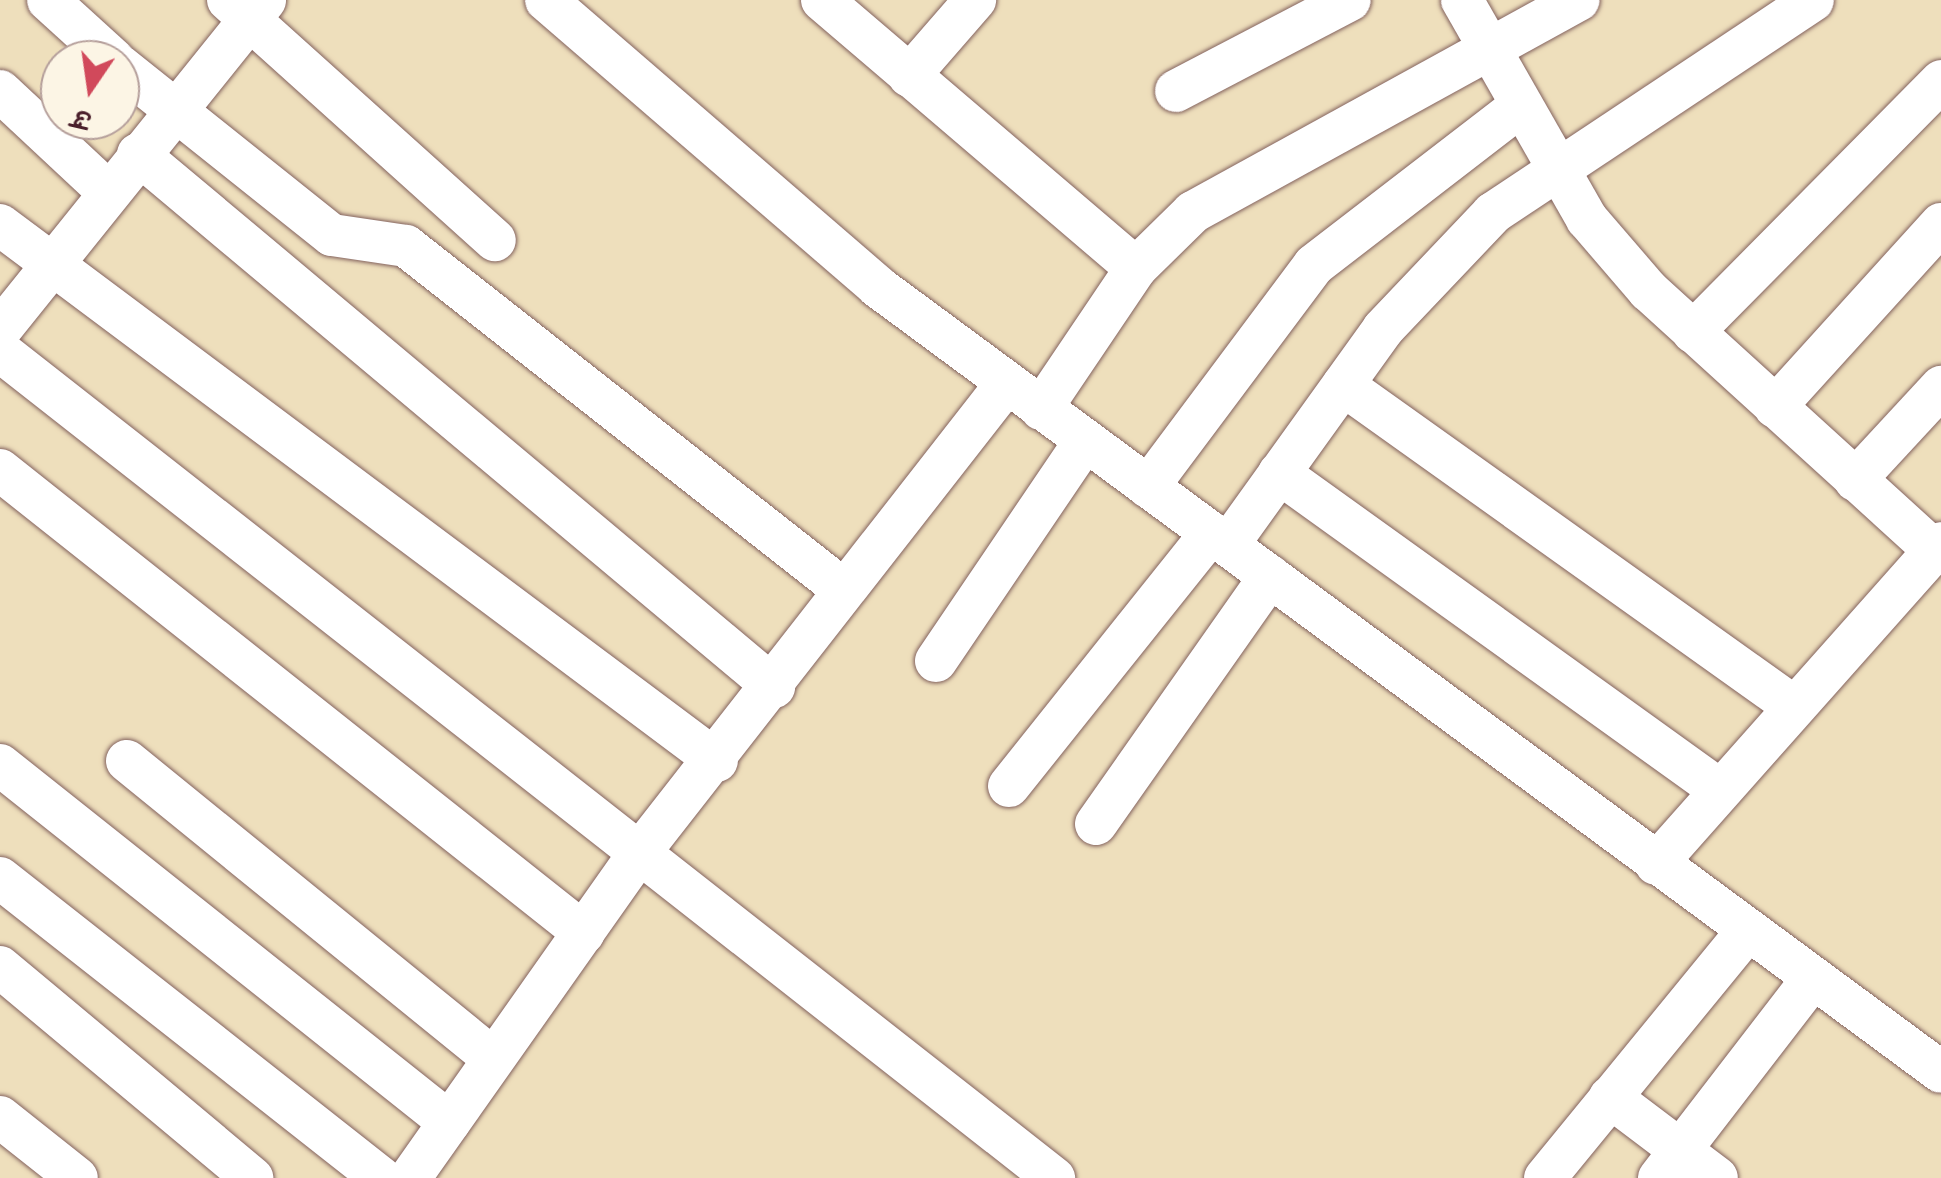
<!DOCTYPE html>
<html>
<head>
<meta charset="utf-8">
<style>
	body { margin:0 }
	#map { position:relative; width:1941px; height:1178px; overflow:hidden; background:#eedfbc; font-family:Kalam,"Playpen Sans Deva",sans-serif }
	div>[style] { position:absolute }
	.roads { filter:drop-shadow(0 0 2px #83625e) drop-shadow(0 0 2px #83625e) }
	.minor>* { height:42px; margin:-21px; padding:0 21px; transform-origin:21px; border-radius:21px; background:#fff }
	span { translate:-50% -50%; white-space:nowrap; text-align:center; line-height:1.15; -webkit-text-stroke:9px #fcf5e5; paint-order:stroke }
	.north { position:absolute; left:40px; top:40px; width:100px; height:100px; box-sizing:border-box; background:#fcf5e5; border:2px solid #b59f9b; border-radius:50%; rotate:193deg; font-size:28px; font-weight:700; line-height:40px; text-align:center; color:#4a1f2b }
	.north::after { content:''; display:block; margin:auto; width:35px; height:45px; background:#d1495b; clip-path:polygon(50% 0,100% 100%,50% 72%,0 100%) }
</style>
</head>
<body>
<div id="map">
	<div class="roads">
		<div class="minor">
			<div style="left:48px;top:0;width:89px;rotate:42.3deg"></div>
			<div style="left:228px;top:0;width:359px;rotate:42deg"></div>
			<div style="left:546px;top:0;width:439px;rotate:40.8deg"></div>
			<div style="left:878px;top:287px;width:1321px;rotate:36.44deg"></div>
			<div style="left:822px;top:0;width:413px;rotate:40.5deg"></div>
			<div style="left:1462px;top:0;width:252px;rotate:60.3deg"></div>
			<div style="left:1587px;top:219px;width:94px;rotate:49.3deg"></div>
			<div style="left:1648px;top:290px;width:387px;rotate:42.3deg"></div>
			<div style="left:120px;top:66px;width:271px;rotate:38.6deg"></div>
			<div style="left:332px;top:235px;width:75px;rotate:8.5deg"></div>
			<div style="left:406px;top:246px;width:557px;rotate:38.15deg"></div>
			<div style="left:909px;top:76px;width:101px;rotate:-49deg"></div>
			<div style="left:0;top:91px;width:144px;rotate:43deg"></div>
			<div style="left:1176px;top:91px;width:196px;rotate:-27.6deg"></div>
			<div style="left:138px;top:154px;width:830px;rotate:39.96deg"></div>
			<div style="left:0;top:225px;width:895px;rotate:36.78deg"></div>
			<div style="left:0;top:330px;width:423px;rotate:-51.2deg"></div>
			<div style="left:1693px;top:332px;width:353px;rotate:-45.3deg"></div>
			<div style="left:0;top:351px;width:1340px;rotate:38.12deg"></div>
			<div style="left:1343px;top:385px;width:553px;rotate:35.5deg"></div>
			<div style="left:1775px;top:407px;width:247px;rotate:-47.8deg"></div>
			<div style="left:1041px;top:409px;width:170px;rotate:-56deg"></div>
			<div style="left:1136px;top:268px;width:80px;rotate:-44.5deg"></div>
			<div style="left:1193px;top:212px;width:440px;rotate:-28.8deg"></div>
			<div style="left:0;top:470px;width:745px;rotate:38.41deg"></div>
			<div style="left:1279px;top:473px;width:543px;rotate:35.71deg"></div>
			<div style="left:1855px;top:480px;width:127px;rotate:-47.2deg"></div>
			<div style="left:1148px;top:487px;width:277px;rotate:-53.2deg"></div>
			<div style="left:1314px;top:265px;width:257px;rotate:-37.6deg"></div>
			<div style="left:1228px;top:545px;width:266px;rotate:-54.3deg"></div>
			<div style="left:1383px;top:329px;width:160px;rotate:-46.5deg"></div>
			<div style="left:1493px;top:213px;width:384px;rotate:-33.6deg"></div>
			<div style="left:936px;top:661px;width:266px;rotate:-55.9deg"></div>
			<div style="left:127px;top:761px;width:471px;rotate:39.1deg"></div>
			<div style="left:0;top:765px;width:574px;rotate:38.49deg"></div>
			<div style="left:1009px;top:786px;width:324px;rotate:-51.4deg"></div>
			<div style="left:1096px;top:824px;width:303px;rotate:-54.9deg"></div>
			<div style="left:1656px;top:864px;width:429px;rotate:-48.4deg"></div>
			<div style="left:0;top:878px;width:485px;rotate:38.2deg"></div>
			<div style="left:0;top:967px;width:329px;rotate:39.9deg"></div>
			<div style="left:1610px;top:1097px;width:134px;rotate:37.1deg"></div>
			<div style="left:0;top:1117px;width:98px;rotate:38.4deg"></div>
			<div style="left:410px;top:1178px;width:395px;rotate:-54.8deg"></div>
			<div style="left:638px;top:855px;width:598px;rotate:-52deg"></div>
			<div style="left:1545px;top:1178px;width:320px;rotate:-50.7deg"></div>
			<div style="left:1659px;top:1178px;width:252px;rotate:-52.4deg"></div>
		</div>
	</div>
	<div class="north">उ</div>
</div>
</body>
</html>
